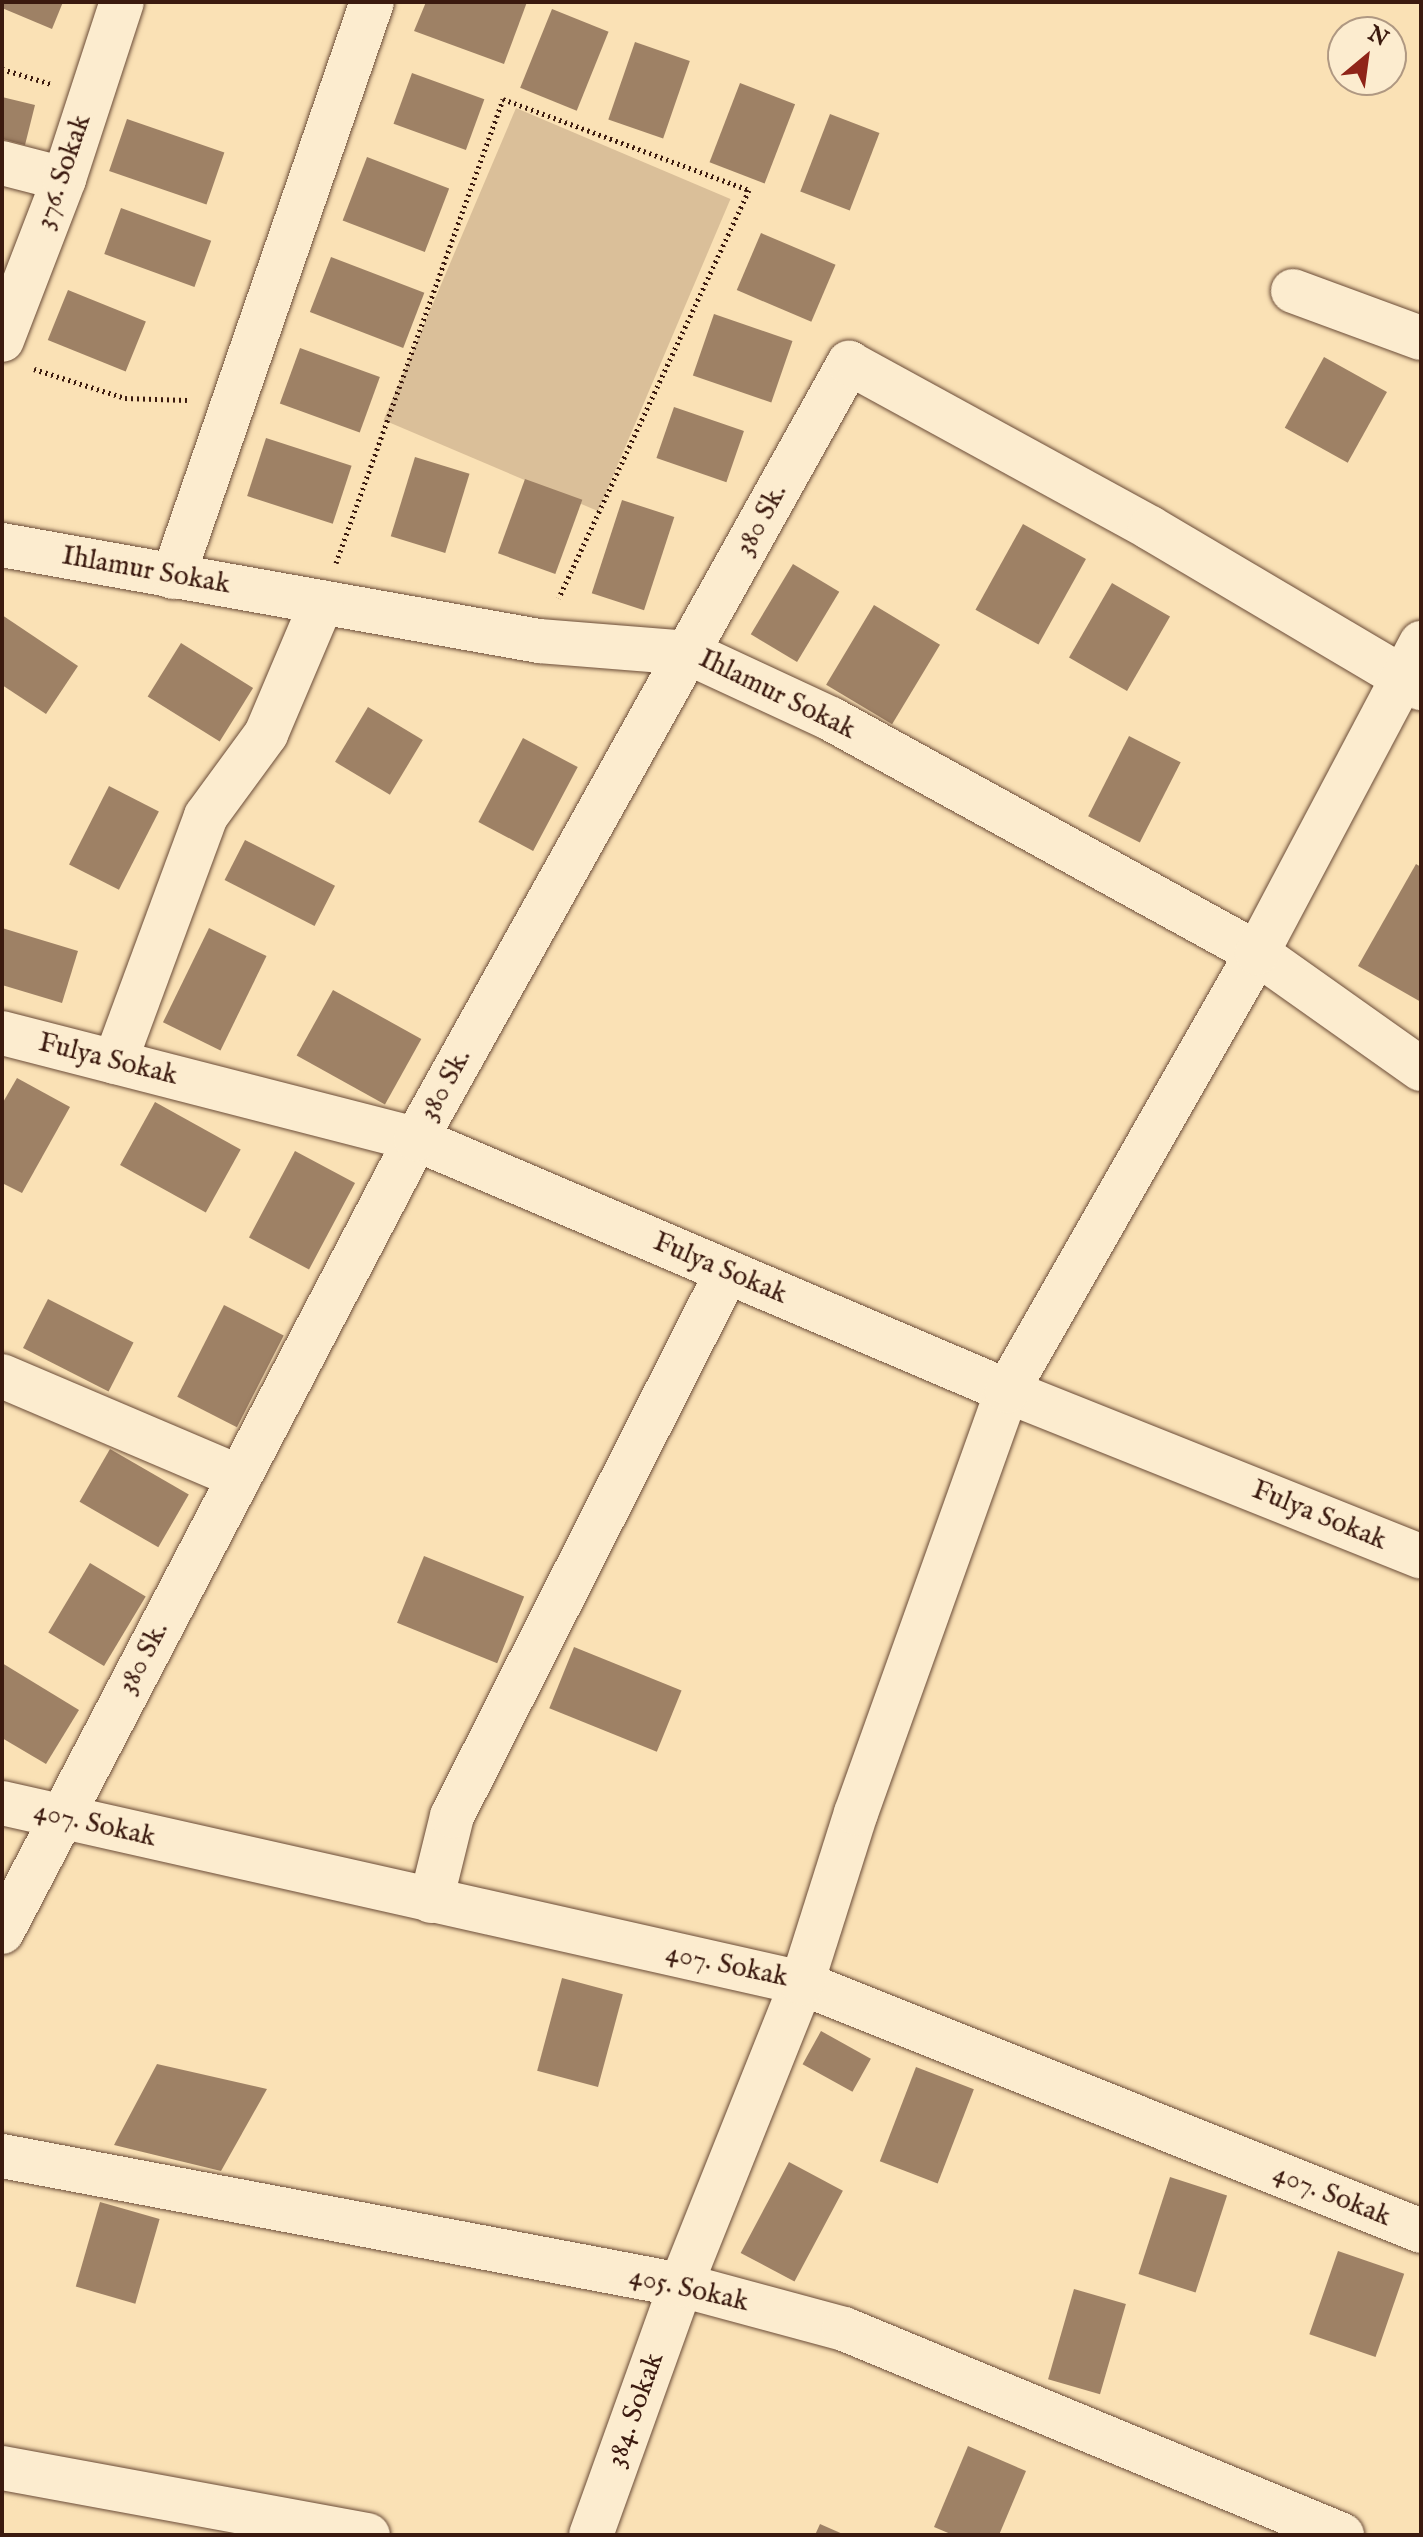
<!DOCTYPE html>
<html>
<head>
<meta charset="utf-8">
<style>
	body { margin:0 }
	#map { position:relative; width:1423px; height:2537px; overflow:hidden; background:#fae1b5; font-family:"IM FELL English",serif }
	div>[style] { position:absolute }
	.green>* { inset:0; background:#dabf99; transform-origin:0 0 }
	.building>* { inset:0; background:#9e8165; transform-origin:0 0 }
	.path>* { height:5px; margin-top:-2.5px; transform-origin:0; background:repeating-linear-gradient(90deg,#3b1a0f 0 2px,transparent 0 6px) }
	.roads { filter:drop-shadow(0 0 2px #6b4c38) drop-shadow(0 0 2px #6b4c38) }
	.minor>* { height:44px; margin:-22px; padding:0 22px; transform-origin:22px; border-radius:22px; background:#fceccf }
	span { translate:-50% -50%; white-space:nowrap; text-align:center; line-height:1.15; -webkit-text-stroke:6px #fceccf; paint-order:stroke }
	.street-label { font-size:28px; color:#3b1a0f }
	.frame { position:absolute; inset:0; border:4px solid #3b1a0f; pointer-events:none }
	.north { position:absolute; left:1327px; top:16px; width:80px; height:80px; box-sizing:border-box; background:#fceccf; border:2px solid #af9882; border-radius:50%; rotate:29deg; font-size:22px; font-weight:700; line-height:32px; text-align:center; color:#3b1a0f }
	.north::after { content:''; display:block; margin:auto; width:28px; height:36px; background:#8f2418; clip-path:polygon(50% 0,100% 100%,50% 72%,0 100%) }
</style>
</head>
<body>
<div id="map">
	<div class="green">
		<div style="left:516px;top:108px;width:233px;height:339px;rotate:23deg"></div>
	</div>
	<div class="building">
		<div style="clip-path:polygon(2px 2px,63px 2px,52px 29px,2px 8px)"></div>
		<div style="clip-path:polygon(426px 2px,527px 2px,504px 64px,414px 31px)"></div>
		<div style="left:552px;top:9px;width:61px;height:85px;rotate:22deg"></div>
		<div style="left:635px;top:42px;width:58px;height:82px;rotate:19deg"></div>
		<div style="left:412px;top:73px;width:77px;height:54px;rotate:20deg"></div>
		<div style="left:740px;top:83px;width:59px;height:85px;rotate:21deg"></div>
		<div style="clip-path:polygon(2px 97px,35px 105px,25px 145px,2px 139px)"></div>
		<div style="left:830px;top:114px;width:53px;height:83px;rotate:21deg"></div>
		<div style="left:127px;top:119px;width:103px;height:55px;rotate:19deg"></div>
		<div style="left:367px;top:157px;width:88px;height:68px;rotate:21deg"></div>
		<div style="left:121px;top:208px;width:96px;height:49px;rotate:20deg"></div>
		<div style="left:761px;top:233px;width:81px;height:62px;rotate:23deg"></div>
		<div style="left:331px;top:257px;width:100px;height:59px;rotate:21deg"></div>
		<div style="left:68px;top:290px;width:84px;height:54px;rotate:22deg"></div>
		<div style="left:714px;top:314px;width:83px;height:65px;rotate:19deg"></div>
		<div style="left:300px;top:348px;width:85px;height:59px;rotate:20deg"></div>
		<div style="left:1324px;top:357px;width:72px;height:81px;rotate:29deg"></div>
		<div style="left:674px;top:407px;width:74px;height:54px;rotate:19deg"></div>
		<div style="left:266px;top:438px;width:90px;height:61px;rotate:18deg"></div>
		<div style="left:415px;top:457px;width:57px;height:83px;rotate:17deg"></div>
		<div style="left:525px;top:479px;width:61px;height:79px;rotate:20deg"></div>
		<div style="left:622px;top:500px;width:55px;height:98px;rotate:18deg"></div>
		<div style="left:1023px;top:524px;width:72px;height:98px;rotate:29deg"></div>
		<div style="left:793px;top:564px;width:54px;height:82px;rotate:31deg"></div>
		<div style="left:1112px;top:583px;width:67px;height:86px;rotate:30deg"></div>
		<div style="left:874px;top:605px;width:77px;height:93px;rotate:31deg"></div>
		<div style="clip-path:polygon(2px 615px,78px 666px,46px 714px,2px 685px)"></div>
		<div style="left:181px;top:643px;width:85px;height:63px;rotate:32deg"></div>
		<div style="left:368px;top:707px;width:64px;height:64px;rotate:31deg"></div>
		<div style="left:1129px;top:736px;width:58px;height:90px;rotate:27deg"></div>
		<div style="left:523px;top:738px;width:62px;height:95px;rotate:28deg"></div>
		<div style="left:109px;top:786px;width:56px;height:88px;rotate:27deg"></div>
		<div style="left:245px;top:840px;width:101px;height:45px;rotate:27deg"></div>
		<div style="clip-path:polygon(1416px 864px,1421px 867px,1421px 1002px,1358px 966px)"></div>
		<div style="clip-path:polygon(2px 928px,78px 951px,62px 1003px,2px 985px)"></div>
		<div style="left:209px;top:928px;width:64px;height:105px;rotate:26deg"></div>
		<div style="left:333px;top:990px;width:101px;height:75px;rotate:29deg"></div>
		<div style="clip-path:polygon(17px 1078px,70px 1107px,22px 1193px,2px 1183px,2px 1104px)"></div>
		<div style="left:155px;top:1102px;width:98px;height:72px;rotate:29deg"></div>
		<div style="left:295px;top:1151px;width:68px;height:98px;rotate:28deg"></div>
		<div style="left:48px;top:1299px;width:96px;height:55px;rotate:27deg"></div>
		<div style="left:224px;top:1305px;width:67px;height:103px;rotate:27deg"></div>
		<div style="left:110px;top:1449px;width:91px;height:61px;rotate:30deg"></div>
		<div style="left:424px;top:1556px;width:108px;height:72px;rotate:22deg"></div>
		<div style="left:90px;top:1563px;width:65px;height:81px;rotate:31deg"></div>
		<div style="left:574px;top:1647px;width:116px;height:66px;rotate:22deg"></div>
		<div style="clip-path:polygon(2px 1663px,79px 1710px,46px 1764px,2px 1738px)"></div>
		<div style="left:562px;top:1978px;width:63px;height:96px;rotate:15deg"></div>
		<div style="left:821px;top:2031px;width:57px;height:38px;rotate:29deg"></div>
		<div style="clip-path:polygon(157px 2064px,267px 2089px,221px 2171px,114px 2145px)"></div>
		<div style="left:916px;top:2067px;width:62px;height:101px;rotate:21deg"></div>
		<div style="left:789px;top:2162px;width:61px;height:103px;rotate:28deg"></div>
		<div style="left:1170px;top:2177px;width:60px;height:102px;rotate:18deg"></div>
		<div style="left:100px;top:2202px;width:62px;height:88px;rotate:16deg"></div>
		<div style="left:1338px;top:2251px;width:70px;height:88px;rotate:19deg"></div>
		<div style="left:1074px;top:2289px;width:54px;height:94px;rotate:16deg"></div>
		<div style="clip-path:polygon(968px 2446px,1026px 2471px,999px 2535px,953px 2535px,934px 2527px)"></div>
		<div style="clip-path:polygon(820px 2524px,845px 2535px,815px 2535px)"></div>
	</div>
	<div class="path">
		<div style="left:2px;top:69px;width:51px;rotate:17deg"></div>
		<div style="left:34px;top:369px;width:96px;rotate:17.7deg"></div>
		<div style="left:125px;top:398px;width:62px;rotate:1.8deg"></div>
		<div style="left:336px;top:563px;width:493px;rotate:-70.2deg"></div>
		<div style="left:503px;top:99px;width:262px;rotate:20.3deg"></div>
		<div style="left:749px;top:190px;width:450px;rotate:115deg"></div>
	</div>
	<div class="roads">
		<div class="minor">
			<div style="left:2px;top:163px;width:64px;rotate:14.5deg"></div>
			<div style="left:1293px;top:291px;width:136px;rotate:20.2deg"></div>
			<div style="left:2px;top:340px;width:173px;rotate:-68.9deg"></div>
			<div style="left:64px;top:179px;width:186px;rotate:-71.9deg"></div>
			<div style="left:2px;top:545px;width:546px;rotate:10.14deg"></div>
			<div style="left:539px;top:641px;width:150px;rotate:4.6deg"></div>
			<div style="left:689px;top:653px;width:157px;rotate:24.9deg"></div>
			<div style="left:831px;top:719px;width:486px;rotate:28.8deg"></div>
			<div style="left:1257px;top:953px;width:201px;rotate:35.3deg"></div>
			<div style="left:173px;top:577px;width:608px;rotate:-70.91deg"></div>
			<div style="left:2px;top:1033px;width:427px;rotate:14.4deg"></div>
			<div style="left:416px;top:1139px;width:642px;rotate:23.09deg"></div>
			<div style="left:1007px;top:1391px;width:446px;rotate:21.8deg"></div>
			<div style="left:115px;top:1062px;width:262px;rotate:-69.7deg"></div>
			<div style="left:206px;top:816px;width:102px;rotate:-53.8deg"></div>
			<div style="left:266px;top:734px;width:143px;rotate:-67deg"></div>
			<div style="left:2px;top:1376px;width:258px;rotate:23.1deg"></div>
			<div style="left:2px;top:1803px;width:820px;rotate:12.68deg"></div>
			<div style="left:802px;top:1983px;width:667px;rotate:21.83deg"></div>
			<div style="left:431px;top:1901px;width:88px;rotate:-76.1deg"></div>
			<div style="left:452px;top:1816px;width:610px;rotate:-63.18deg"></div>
			<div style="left:2px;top:1932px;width:895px;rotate:-62.43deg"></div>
			<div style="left:416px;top:1139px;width:889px;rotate:-60.84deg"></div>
			<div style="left:849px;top:363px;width:343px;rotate:28.7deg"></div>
			<div style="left:1150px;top:528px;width:315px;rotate:30.6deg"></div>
			<div style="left:2px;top:2156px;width:691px;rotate:10.76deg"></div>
			<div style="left:681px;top:2285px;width:169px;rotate:15.1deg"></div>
			<div style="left:844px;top:2329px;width:539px;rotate:22.47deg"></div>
			<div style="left:2px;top:2468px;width:372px;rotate:10.4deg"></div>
			<div style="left:591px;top:2535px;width:266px;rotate:-70.2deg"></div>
			<div style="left:681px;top:2285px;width:325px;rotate:-68.2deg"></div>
			<div style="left:802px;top:1983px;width:178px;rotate:-72.4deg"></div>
			<div style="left:856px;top:1813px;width:448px;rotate:-70.3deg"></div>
			<div style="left:1007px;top:1391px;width:504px;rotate:-60.28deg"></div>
			<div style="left:1257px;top:953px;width:351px;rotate:-62.1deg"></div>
		</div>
	</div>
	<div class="street-label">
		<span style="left:64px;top:172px;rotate:-71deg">376. Sokak</span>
		<span style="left:762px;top:520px;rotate:-61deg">380 Sk.</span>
		<span style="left:146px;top:571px;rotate:10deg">Ihlamur Sokak</span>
		<span style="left:777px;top:695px;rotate:26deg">Ihlamur Sokak</span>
		<span style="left:108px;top:1060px;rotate:14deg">Fulya Sokak</span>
		<span style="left:446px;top:1085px;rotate:-61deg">380 Sk.</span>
		<span style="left:720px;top:1269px;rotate:23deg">Fulya Sokak</span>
		<span style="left:1319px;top:1516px;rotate:22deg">Fulya Sokak</span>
		<span style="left:144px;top:1658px;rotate:-62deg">380 Sk.</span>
		<span style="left:95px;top:1825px;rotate:13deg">407. Sokak</span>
		<span style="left:727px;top:1966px;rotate:12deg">407. Sokak</span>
		<span style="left:1332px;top:2196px;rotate:22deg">407. Sokak</span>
		<span style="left:689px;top:2290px;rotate:13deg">405. Sokak</span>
		<span style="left:636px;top:2410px;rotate:-70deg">384. Sokak</span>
	</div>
	<div class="frame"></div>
	<div class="north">N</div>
</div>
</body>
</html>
